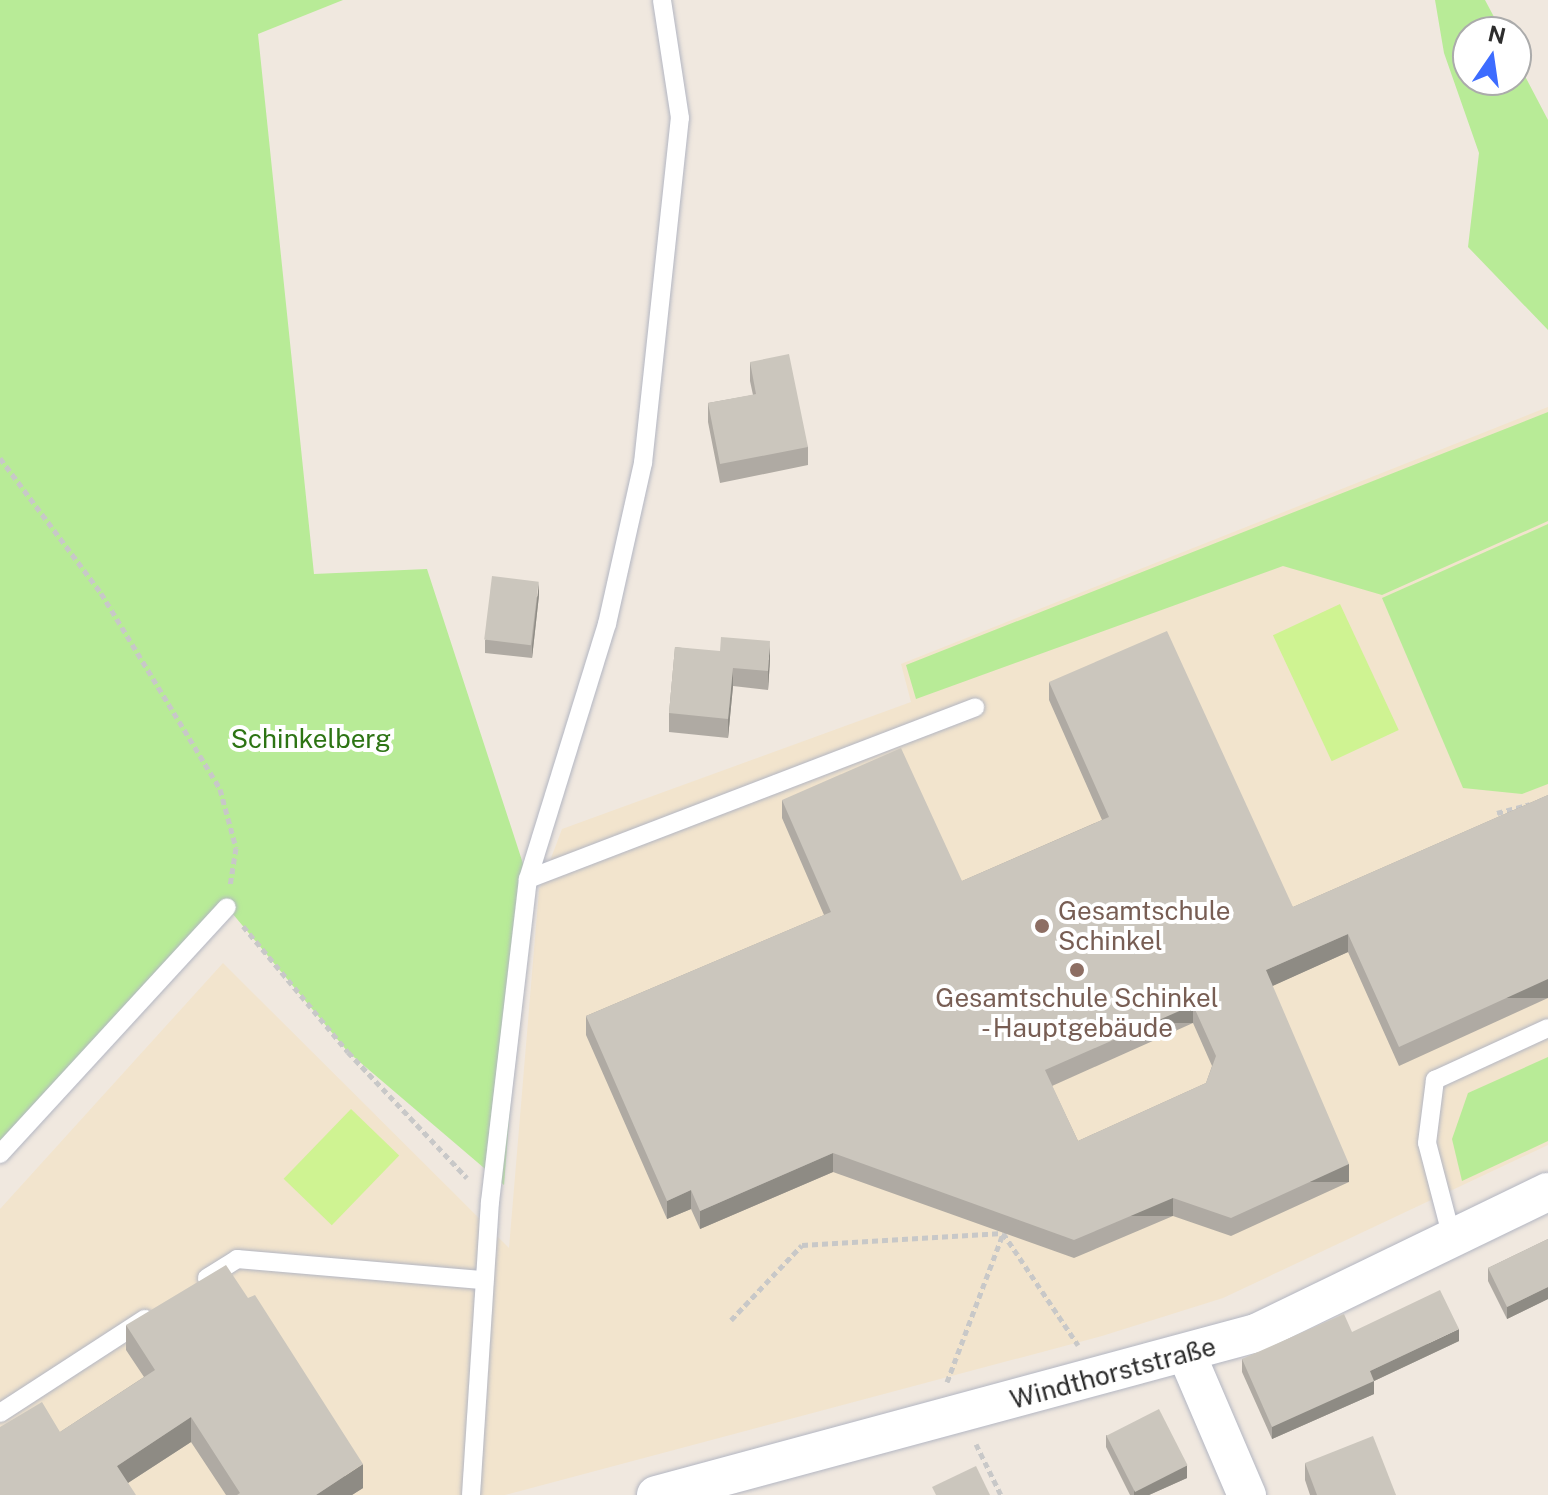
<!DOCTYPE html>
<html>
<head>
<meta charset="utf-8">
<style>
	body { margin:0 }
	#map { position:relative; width:1548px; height:1495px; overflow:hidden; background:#f0e8df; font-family:"Public Sans",sans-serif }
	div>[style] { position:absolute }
	.education>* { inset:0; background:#f2e4cd }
	.green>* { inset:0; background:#b8eb97 }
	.pitch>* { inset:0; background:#cff392; transform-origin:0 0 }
	.path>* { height:5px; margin-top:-2.5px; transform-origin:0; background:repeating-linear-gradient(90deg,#c8c8c8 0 6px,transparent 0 10px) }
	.roads { filter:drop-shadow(0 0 2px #b3b6c2) drop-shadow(0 0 2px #b3b6c2) }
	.lane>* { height:18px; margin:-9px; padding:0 9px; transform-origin:9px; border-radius:9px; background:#fff }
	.street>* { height:38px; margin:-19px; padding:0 19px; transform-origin:19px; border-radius:19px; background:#fff }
	.wall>* { inset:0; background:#afaaa3 }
	.shaded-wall>* { inset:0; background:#8e8b84; transform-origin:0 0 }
	.building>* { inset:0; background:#cbc6bd; transform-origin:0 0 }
	.dots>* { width:22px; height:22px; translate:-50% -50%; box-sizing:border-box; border:4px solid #fff; border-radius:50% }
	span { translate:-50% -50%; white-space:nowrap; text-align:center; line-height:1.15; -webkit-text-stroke:8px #fff; paint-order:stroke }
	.park-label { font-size:26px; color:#2d7414 }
	.education-label { font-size:26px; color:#785e54 }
	.left { translate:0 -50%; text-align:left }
	.street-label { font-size:26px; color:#2d2d2d }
	.north { position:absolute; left:1452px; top:16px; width:80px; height:80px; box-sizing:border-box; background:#fff; border:2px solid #ababab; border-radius:50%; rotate:13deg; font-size:22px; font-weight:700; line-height:32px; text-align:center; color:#2d2d2d }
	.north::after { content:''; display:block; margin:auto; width:28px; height:36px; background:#3d6cff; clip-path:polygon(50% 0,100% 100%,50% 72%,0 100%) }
</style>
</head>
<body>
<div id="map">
	<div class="education">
		<div style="clip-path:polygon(1548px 407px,1548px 1145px,1223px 1298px,1102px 1336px,505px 1495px,0 1495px,0 1209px,223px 963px,509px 1248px,539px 890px,562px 829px,911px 702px,901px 664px)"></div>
	</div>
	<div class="green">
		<div style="clip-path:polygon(0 0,343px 0,258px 34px,314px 574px,427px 569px,528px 879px,504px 1185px,348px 1052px,227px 907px,0 1154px)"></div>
		<div style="clip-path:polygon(1435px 0,1485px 0,1502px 32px,1468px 32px,1468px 80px,1516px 80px,1516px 59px,1548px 120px,1548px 330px,1468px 247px,1479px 153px,1444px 53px)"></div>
		<div style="clip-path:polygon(1548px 412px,1548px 521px,1382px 595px,1283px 566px,916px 699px,906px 665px)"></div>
		<div style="clip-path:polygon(1548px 524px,1548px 784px,1522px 794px,1463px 788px,1382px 598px)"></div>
		<div style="clip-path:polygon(1548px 1057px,1548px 1141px,1462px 1181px,1452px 1139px,1468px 1093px)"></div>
	</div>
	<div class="pitch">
		<div style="left:1340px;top:604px;width:139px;height:74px;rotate:65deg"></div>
		<div style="left:351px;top:1109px;width:67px;height:97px;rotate:44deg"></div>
	</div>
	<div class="path">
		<div style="left:0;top:458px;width:169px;rotate:53.2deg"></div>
		<div style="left:101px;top:593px;width:229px;rotate:58.7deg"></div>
		<div style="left:220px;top:789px;width:61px;rotate:74.8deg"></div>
		<div style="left:236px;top:848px;width:38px;rotate:99deg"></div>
		<div style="left:1497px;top:813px;width:34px;rotate:-15deg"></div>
		<div style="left:243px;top:926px;width:164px;rotate:50.2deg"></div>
		<div style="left:348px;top:1052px;width:173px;rotate:46.6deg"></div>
		<div style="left:731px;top:1320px;width:103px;rotate:-46.6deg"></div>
		<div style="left:802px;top:1245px;width:201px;rotate:-3.4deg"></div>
		<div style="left:1003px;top:1233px;width:135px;rotate:56.2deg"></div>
		<div style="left:947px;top:1382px;width:158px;rotate:-69.3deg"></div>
		<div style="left:976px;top:1444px;width:57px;rotate:63.9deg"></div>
	</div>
	<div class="roads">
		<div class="lane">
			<div style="left:528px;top:879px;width:479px;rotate:-21deg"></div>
			<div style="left:0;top:1154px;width:335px;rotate:-47.4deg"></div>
			<div style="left:1452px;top:1238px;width:98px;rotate:-104.7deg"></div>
			<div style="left:1427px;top:1143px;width:64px;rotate:-82.8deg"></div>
			<div style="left:1435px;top:1080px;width:124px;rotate:-24.7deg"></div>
			<div style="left:207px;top:1278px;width:36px;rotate:-32deg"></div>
			<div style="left:237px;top:1259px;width:248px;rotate:4.9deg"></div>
			<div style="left:0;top:1413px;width:173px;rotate:-33deg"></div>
			<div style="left:471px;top:1495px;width:294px;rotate:-86.3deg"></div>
			<div style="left:490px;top:1202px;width:325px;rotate:-83.3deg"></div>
			<div style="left:528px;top:879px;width:267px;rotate:-72.8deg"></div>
			<div style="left:607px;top:624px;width:165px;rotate:-77.4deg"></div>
			<div style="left:643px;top:463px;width:347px;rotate:-83.9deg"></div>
			<div style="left:680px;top:118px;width:119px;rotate:-98.7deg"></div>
		</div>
		<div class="street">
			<div style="left:1186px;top:1353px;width:155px;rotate:66.8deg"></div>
			<div style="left:656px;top:1495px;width:621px;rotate:-15.11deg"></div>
			<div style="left:1256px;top:1333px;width:324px;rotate:-25.8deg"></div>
		</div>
	</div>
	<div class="wall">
		<div style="clip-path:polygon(750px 362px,808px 447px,808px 465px,720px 483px,708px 422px,708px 403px,753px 395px,750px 381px)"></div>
		<div style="clip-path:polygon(539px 595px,532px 658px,485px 653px,485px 640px)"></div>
		<div style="clip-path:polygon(675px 647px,770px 660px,768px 690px,733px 686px,728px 738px,669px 732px,669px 713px)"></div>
		<div style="clip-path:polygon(evenodd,1049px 682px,1293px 907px,1548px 795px,1548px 998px,1399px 1066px,1348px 952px,1272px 986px,1349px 1182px,1231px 1236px,1173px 1216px,1074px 1258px,833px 1172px,700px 1229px,691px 1209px,667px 1219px,586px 1035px,586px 1016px,824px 915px,782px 818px,782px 800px,962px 881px,1102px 820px,1049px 700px,1049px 682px,1193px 1023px,1212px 1066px,1206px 1083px,1078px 1141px,1052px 1086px,1193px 1023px)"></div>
		<div style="clip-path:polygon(1548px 1239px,1548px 1299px,1507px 1319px,1488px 1281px,1488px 1268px)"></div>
		<div style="clip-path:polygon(126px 1325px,363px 1488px,352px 1495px,226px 1495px,191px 1442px,128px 1483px,60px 1432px,144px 1377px,126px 1350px)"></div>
		<div style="clip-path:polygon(1459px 1341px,1374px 1381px,1374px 1394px,1272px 1439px,1242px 1372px,1242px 1359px)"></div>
		<div style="clip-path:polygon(1106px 1435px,1187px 1478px,1149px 1495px,1130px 1495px,1106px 1447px)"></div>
		<div style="clip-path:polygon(1305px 1463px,1396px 1495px,1310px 1495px,1305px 1480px)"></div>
	</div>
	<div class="shaded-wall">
		<div style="clip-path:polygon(539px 582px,539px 595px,532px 658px,532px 646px)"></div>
		<div style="clip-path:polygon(770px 641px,770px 660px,768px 690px,768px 671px)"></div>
		<div style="clip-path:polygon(733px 668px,733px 686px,728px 738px,728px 719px)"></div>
		<div style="clip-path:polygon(1348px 934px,1348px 952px,1266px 989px,1266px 970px)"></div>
		<div style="left:1548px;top:979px;width:19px;height:164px;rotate:90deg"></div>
		<div style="left:1193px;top:1005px;width:18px;height:162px;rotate:90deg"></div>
		<div style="clip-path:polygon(833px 1153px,833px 1172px,700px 1229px,700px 1211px)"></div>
		<div style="left:1349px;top:1164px;width:18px;height:130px;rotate:90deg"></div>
		<div style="clip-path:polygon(691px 1190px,691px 1209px,667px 1219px,667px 1201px)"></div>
		<div style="left:1173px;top:1198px;width:18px;height:108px;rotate:90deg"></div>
		<div style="clip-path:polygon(1548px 1287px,1548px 1299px,1507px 1319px,1507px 1307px)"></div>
		<div style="clip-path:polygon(1459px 1329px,1459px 1341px,1374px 1381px,1374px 1394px,1272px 1439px,1272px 1427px,1370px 1371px)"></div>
		<div style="clip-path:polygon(191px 1417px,191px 1442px,117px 1490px,117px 1466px)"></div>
		<div style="clip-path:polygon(363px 1464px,363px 1488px,352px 1495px,316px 1495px)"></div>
		<div style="clip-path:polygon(1187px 1465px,1187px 1478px,1149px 1495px,1134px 1495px,1134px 1489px)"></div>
	</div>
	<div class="building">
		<div style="clip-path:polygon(789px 354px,808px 447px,720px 464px,708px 403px,756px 394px,750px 362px)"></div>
		<div style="left:492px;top:576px;width:47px;height:64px;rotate:7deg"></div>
		<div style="clip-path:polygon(evenodd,1167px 631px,1293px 907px,1548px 795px,1548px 979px,1399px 1047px,1348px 934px,1266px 970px,1349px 1164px,1231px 1218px,1173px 1198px,1074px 1240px,833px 1153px,700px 1211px,691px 1190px,667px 1201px,586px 1016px,831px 912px,782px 800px,901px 748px,962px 881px,1109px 817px,1049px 682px,1167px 631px,1193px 1005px,1216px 1056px,1206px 1083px,1078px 1141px,1045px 1070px,1193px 1005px)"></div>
		<div style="clip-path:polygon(721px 637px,770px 641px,768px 671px,733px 668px,728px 719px,669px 713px,675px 647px,720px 651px)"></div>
		<div style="clip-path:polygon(1548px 1239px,1548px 1287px,1507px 1307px,1488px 1268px)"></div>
		<div style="clip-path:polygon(226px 1265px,248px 1298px,255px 1295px,363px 1464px,316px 1495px,237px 1495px,240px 1493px,191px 1417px,117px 1466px,136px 1495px,0 1495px,0 1427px,42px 1402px,60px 1432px,155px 1370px,126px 1325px)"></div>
		<div style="clip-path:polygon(1440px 1290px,1459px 1329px,1370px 1371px,1374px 1381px,1272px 1427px,1242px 1359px,1344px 1314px,1352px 1332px)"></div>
		<div style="left:1159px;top:1409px;width:63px;height:59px;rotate:63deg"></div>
		<div style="clip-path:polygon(1373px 1436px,1396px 1495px,1317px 1495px,1305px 1463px)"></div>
		<div style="clip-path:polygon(976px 1466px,990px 1495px,936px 1495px,932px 1487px)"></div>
	</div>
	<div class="dots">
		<div style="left:1042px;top:926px;background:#8d6e63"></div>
		<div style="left:1077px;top:970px;background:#8d6e63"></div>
	</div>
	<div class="park-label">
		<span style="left:311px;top:739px">Schinkelberg</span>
	</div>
	<div class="education-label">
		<span class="left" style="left:1058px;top:926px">Gesamtschule<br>Schinkel</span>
		<span style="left:1077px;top:1013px">Gesamtschule Schinkel<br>- Hauptgebäude</span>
	</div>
	<div class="street-label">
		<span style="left:1113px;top:1373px;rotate:-15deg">Windthorststraße</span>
	</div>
	<div class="north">N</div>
</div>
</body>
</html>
